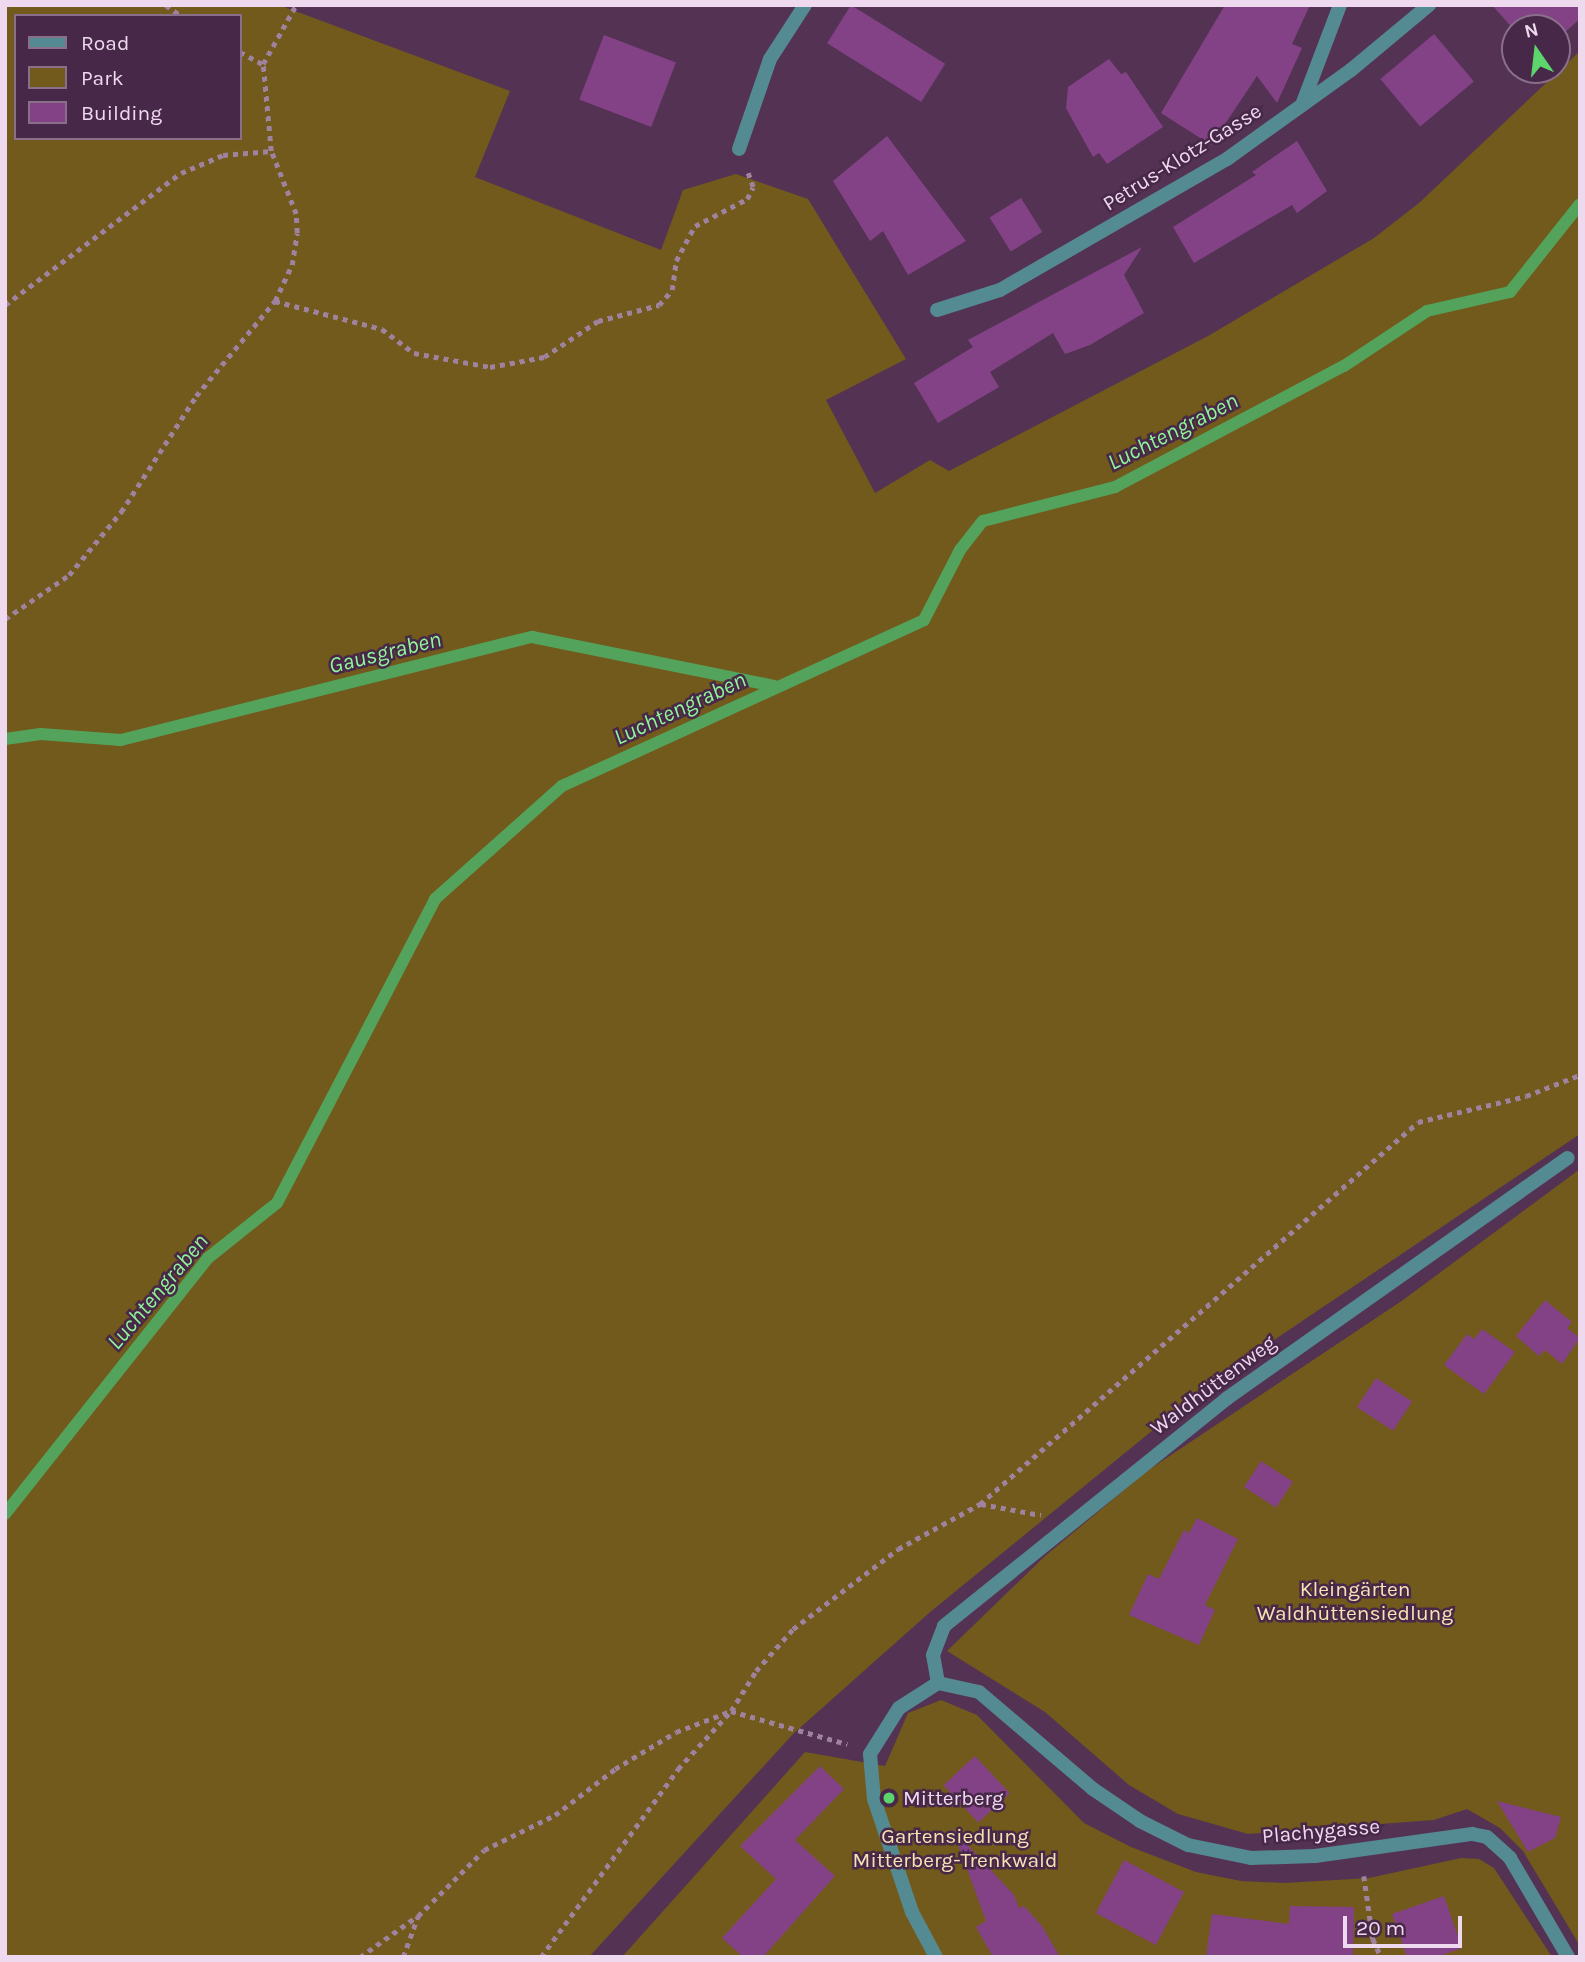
<!DOCTYPE html>
<html>
<head>
<meta charset="utf-8">
<style>
	body { margin:0 }
	#map { position:relative; width:1585px; height:1962px; overflow:hidden; background:#543254; font-family:Karla,sans-serif }
	div>[style] { position:absolute }
	.green>* { inset:0; background:#72591c }
	.stream>* { height:12px; margin:-6px; padding:0 6px; transform-origin:6px; border-radius:6px; background:#54a35d }
	.building>* { inset:0; background:#844286; transform-origin:0 0 }
	.path>* { height:4.5px; margin-top:-2.25px; transform-origin:0; background:repeating-linear-gradient(90deg,#9e829e 0 5px,transparent 0 10px) }
	.street>* { height:14px; margin:-7px; padding:0 7px; transform-origin:7px; border-radius:7px; background:#548a91 }
	.dots>* { width:19px; height:19px; translate:-50% -50%; box-sizing:border-box; border:4px solid #482849; border-radius:50% }
	span { translate:-50% -50%; white-space:nowrap; text-align:center; line-height:1.15; -webkit-text-stroke:5px #482849; paint-order:stroke }
	.street-label { font-size:21px; color:#eed9ee }
	.park-label { font-size:21px; color:#f7e2b4 }
	.poi-label { font-size:21px; color:#eed9ee }
	.left { translate:0 -50%; text-align:left }
	.water-label { font-size:23px; color:#8ff598; font-style:italic }
	.frame { position:absolute; inset:0; border:7px solid #eed9ee; pointer-events:none }
	.legend { position:absolute; left:14px; top:14px; width:228px; height:126px; box-sizing:border-box; background:#482849; border:2px solid #8a6f8b; margin:0; padding:9px 12px; list-style:none; font-size:21px; color:#eed9ee }
	.legend li { display:flex; align-items:center; gap:14px; height:35px }
	.legend b { width:35px; border:2px solid #8a6f8b }
	.north { position:absolute; left:1501px; top:14px; width:70px; height:70px; box-sizing:border-box; background:#482849; border:2px solid #8a6f8b; border-radius:50%; rotate:346deg; font-size:19px; font-weight:700; line-height:28px; text-align:center; color:#eed9ee }
	.north::after { content:''; display:block; margin:auto; width:24px; height:32px; background:#5dd56d; clip-path:polygon(50% 0,100% 100%,50% 72%,0 100%) }
	.scale { position:absolute; left:1343px; top:1916px; width:119px; height:32px; box-sizing:border-box; border:4px solid #eed9ee; border-top:0; padding-left:9px; font-size:21px; line-height:24px; white-space:nowrap; color:#eed9ee; -webkit-text-stroke:5px #482849; paint-order:stroke }
</style>
</head>
<body>
<div id="map">
	<div class="green">
		<div style="clip-path:polygon(evenodd,5px 5px,279px 5px,510px 91px,475px 177px,661px 250px,683px 190px,736px 174px,808px 199px,906px 359px,826px 400px,875px 493px,930px 460px,949px 471px,1208px 336px,1374px 238px,1419px 203px,1580px 51px,1580px 1134px,1213px 1381px,929px 1613px,793px 1734px,589px 1957px,5px 1957px,5px 5px,16px 16px,240px 16px,240px 138px,16px 138px,16px 16px)"></div>
		<div style="clip-path:polygon(1580px 1169px,1580px 1946px,1523px 1851px,1500px 1828px,1467px 1809px,1434px 1820px,1248px 1834px,1178px 1814px,1129px 1785px,1045px 1712px,947px 1651px,1044px 1557px,1147px 1471px,1403px 1300px)"></div>
		<div style="clip-path:polygon(941px 1700px,977px 1715px,1084px 1823px,1131px 1847px,1196px 1872px,1241px 1881px,1285px 1883px,1369px 1878px,1461px 1858px,1479px 1859px,1494px 1868px,1552px 1957px,622px 1957px,805px 1752px,885px 1766px,908px 1713px)"></div>
	</div>
	<div class="stream">
		<div style="left:5px;top:739px;width:36px;rotate:-8deg"></div>
		<div style="left:41px;top:734px;width:80px;rotate:4.3deg"></div>
		<div style="left:121px;top:740px;width:424px;rotate:-14.1deg"></div>
		<div style="left:532px;top:637px;width:247px;rotate:11.4deg"></div>
		<div style="left:5px;top:1514px;width:327px;rotate:-51.6deg"></div>
		<div style="left:208px;top:1258px;width:88px;rotate:-38.6deg"></div>
		<div style="left:277px;top:1203px;width:343px;rotate:-62.5deg"></div>
		<div style="left:435px;top:899px;width:170px;rotate:-41.7deg"></div>
		<div style="left:562px;top:786px;width:398px;rotate:-24.6deg"></div>
		<div style="left:924px;top:620px;width:79px;rotate:-62.8deg"></div>
		<div style="left:960px;top:550px;width:37px;rotate:-52deg"></div>
		<div style="left:983px;top:521px;width:136px;rotate:-14.4deg"></div>
		<div style="left:1115px;top:487px;width:259px;rotate:-27.9deg"></div>
		<div style="left:1344px;top:366px;width:100px;rotate:-33.5deg"></div>
		<div style="left:1427px;top:311px;width:85px;rotate:-12.9deg"></div>
		<div style="left:1510px;top:292px;width:112px;rotate:-51.5deg"></div>
	</div>
	<div class="building">
		<div style="left:851px;top:5px;width:111px;height:45px;rotate:32deg"></div>
		<div style="clip-path:polygon(1225px 5px,1310px 5px,1292px 44px,1302px 48px,1277px 103px,1257px 76px,1211px 145px,1161px 113px)"></div>
		<div style="clip-path:polygon(1492px 5px,1580px 5px,1580px 19px,1557px 39px,1557px 28px,1515px 31px)"></div>
		<div style="left:1434px;top:34px;width:62px;height:70px;rotate:50deg"></div>
		<div style="left:604px;top:35px;width:77px;height:69px;rotate:21deg"></div>
		<div style="clip-path:polygon(1109px 59px,1121px 74px,1126px 72px,1163px 127px,1107px 164px,1099px 153px,1093px 157px,1066px 108px,1068px 87px)"></div>
		<div style="clip-path:polygon(887px 136px,966px 241px,908px 275px,883px 231px,870px 241px,833px 181px)"></div>
		<div style="clip-path:polygon(1297px 141px,1327px 191px,1297px 213px,1292px 205px,1194px 263px,1173px 227px,1256px 175px,1252px 172px)"></div>
		<div style="left:1021px;top:198px;width:40px;height:37px;rotate:58deg"></div>
		<div style="clip-path:polygon(1142px 247px,1124px 275px,1144px 313px,1090px 345px,1065px 354px,1053px 333px,990px 372px,999px 387px,938px 423px,914px 383px,973px 347px,968px 340px)"></div>
		<div style="clip-path:polygon(1545px 1300px,1572px 1322px,1567px 1328px,1580px 1338px,1562px 1364px,1545px 1350px,1539px 1356px,1516px 1336px)"></div>
		<div style="clip-path:polygon(1482px 1329px,1515px 1352px,1484px 1394px,1444px 1365px,1467px 1334px,1474px 1339px)"></div>
		<div style="left:1376px;top:1378px;width:43px;height:35px;rotate:33deg"></div>
		<div style="left:1261px;top:1461px;width:38px;height:31px;rotate:33deg"></div>
		<div style="clip-path:polygon(1197px 1518px,1238px 1539px,1205px 1605px,1215px 1610px,1199px 1645px,1129px 1615px,1148px 1574px,1159px 1579px,1184px 1530px,1189px 1533px)"></div>
		<div style="left:975px;top:1756px;width:51px;height:43px;rotate:47deg"></div>
		<div style="clip-path:polygon(820px 1766px,844px 1789px,795px 1840px,835px 1876px,763px 1957px,743px 1957px,722px 1938px,776px 1879px,740px 1846px)"></div>
		<div style="clip-path:polygon(1497px 1801px,1561px 1817px,1555px 1838px,1528px 1852px)"></div>
		<div style="clip-path:polygon(952px 1828px,1014px 1895px,1019px 1908px,1024px 1906px,1042px 1926px,1060px 1957px,993px 1957px,976px 1927px,986px 1921px)"></div>
		<div style="left:1124px;top:1860px;width:68px;height:60px;rotate:28deg"></div>
		<div style="clip-path:polygon(1444px 1896px,1462px 1948px,1437px 1957px,1407px 1957px,1392px 1914px)"></div>
		<div style="clip-path:polygon(1290px 1906px,1354px 1907px,1353px 1957px,1206px 1957px,1212px 1914px,1289px 1924px)"></div>
	</div>
	<div class="path">
		<div style="left:166px;top:5px;width:19px;rotate:36deg"></div>
		<div style="left:240px;top:52px;width:26px;rotate:28deg"></div>
		<div style="left:275px;top:301px;width:111px;rotate:14.7deg"></div>
		<div style="left:382px;top:329px;width:40px;rotate:37deg"></div>
		<div style="left:414px;top:353px;width:77px;rotate:10.4deg"></div>
		<div style="left:490px;top:367px;width:55px;rotate:-10.5deg"></div>
		<div style="left:544px;top:357px;width:65px;rotate:-33.7deg"></div>
		<div style="left:598px;top:321px;width:63px;rotate:-14.7deg"></div>
		<div style="left:659px;top:305px;width:20px;rotate:-49deg"></div>
		<div style="left:672px;top:290px;width:29px;rotate:-82deg"></div>
		<div style="left:676px;top:261px;width:40px;rotate:-62deg"></div>
		<div style="left:695px;top:226px;width:59px;rotate:-27.4deg"></div>
		<div style="left:747px;top:199px;width:13px;rotate:-63deg"></div>
		<div style="left:753px;top:187px;width:15px;rotate:-110deg"></div>
		<div style="left:5px;top:305px;width:220px;rotate:-36.9deg"></div>
		<div style="left:181px;top:173px;width:46px;rotate:-23.2deg"></div>
		<div style="left:223px;top:155px;width:48px;rotate:-4.8deg"></div>
		<div style="left:271px;top:151px;width:87px;rotate:-95.3deg"></div>
		<div style="left:263px;top:64px;width:68px;rotate:-60.8deg"></div>
		<div style="left:5px;top:619px;width:78px;rotate:-34.5deg"></div>
		<div style="left:69px;top:575px;width:82px;rotate:-50.5deg"></div>
		<div style="left:121px;top:512px;width:138px;rotate:-57.1deg"></div>
		<div style="left:196px;top:396px;width:124px;rotate:-50.3deg"></div>
		<div style="left:275px;top:301px;width:40px;rotate:-65deg"></div>
		<div style="left:292px;top:265px;width:32px;rotate:-81deg"></div>
		<div style="left:297px;top:233px;width:19px;rotate:-93deg"></div>
		<div style="left:296px;top:214px;width:68px;rotate:-111.6deg"></div>
		<div style="left:981px;top:1504px;width:61px;rotate:10.4deg"></div>
		<div style="left:1364px;top:1876px;width:64px;rotate:81.9deg"></div>
		<div style="left:1373px;top:1939px;width:20px;rotate:66deg"></div>
		<div style="left:360px;top:1957px;width:69px;rotate:-35.5deg"></div>
		<div style="left:403px;top:1957px;width:44px;rotate:-69.9deg"></div>
		<div style="left:418px;top:1916px;width:93px;rotate:-45deg"></div>
		<div style="left:484px;top:1850px;width:79px;rotate:-26.2deg"></div>
		<div style="left:555px;top:1815px;width:76px;rotate:-37.5deg"></div>
		<div style="left:615px;top:1769px;width:71px;rotate:-31.2deg"></div>
		<div style="left:676px;top:1732px;width:59px;rotate:-20.9deg"></div>
		<div style="left:731px;top:1711px;width:121px;rotate:15.9deg"></div>
		<div style="left:541px;top:1957px;width:233px;rotate:-53.9deg"></div>
		<div style="left:678px;top:1769px;width:79px;rotate:-47.6deg"></div>
		<div style="left:731px;top:1711px;width:47px;rotate:-58deg"></div>
		<div style="left:756px;top:1671px;width:56px;rotate:-48.6deg"></div>
		<div style="left:793px;top:1629px;width:132px;rotate:-37.3deg"></div>
		<div style="left:898px;top:1549px;width:94px;rotate:-28.8deg"></div>
		<div style="left:980px;top:1504px;width:581px;rotate:-41.09deg"></div>
		<div style="left:1418px;top:1122px;width:111px;rotate:-13.5deg"></div>
		<div style="left:1526px;top:1096px;width:58px;rotate:-21.3deg"></div>
	</div>
	<div class="street">
		<div style="left:1302px;top:105px;width:107px;rotate:-69.2deg"></div>
		<div style="left:739px;top:149px;width:95px;rotate:-71deg"></div>
		<div style="left:770px;top:59px;width:64px;rotate:-57.1deg"></div>
		<div style="left:937px;top:310px;width:66px;rotate:-17.6deg"></div>
		<div style="left:1000px;top:290px;width:262px;rotate:-30deg"></div>
		<div style="left:1227px;top:159px;width:153px;rotate:-35.7deg"></div>
		<div style="left:1351px;top:70px;width:102px;rotate:-39.8deg"></div>
		<div style="left:938px;top:1683px;width:28px;rotate:-100deg"></div>
		<div style="left:933px;top:1655px;width:31px;rotate:-69deg"></div>
		<div style="left:944px;top:1626px;width:362px;rotate:-38.8deg"></div>
		<div style="left:1226px;top:1399px;width:418px;rotate:-35.2deg"></div>
		<div style="left:938px;top:1683px;width:42px;rotate:12.4deg"></div>
		<div style="left:979px;top:1692px;width:150px;rotate:40.4deg"></div>
		<div style="left:1093px;top:1789px;width:57px;rotate:34.2deg"></div>
		<div style="left:1140px;top:1821px;width:54px;rotate:26.6deg"></div>
		<div style="left:1188px;top:1845px;width:64px;rotate:11.7deg"></div>
		<div style="left:1251px;top:1858px;width:64px;rotate:-1.8deg"></div>
		<div style="left:1315px;top:1856px;width:159px;rotate:-8deg"></div>
		<div style="left:1472px;top:1834px;width:15px;rotate:11deg"></div>
		<div style="left:1487px;top:1837px;width:31px;rotate:42deg"></div>
		<div style="left:1510px;top:1858px;width:115px;rotate:59.6deg"></div>
		<div style="left:936px;top:1957px;width:51px;rotate:-118.1deg"></div>
		<div style="left:912px;top:1912px;width:119px;rotate:-108.6deg"></div>
		<div style="left:874px;top:1799px;width:45px;rotate:-95.1deg"></div>
		<div style="left:870px;top:1754px;width:54px;rotate:-57.8deg"></div>
		<div style="left:899px;top:1708px;width:46px;rotate:-32.7deg"></div>
	</div>
	<div class="dots">
		<div style="left:889px;top:1798px;background:#5dd56d"></div>
	</div>
	<div class="street-label">
		<span style="left:1182px;top:157px;rotate:-32deg">Petrus-Klotz-Gasse</span>
		<span style="left:1213px;top:1385px;rotate:-37deg">Waldhüttenweg</span>
		<span style="left:1321px;top:1831px;rotate:-5deg">Plachygasse</span>
	</div>
	<div class="park-label">
		<span style="left:1355px;top:1601px">Kleingärten<br>Waldhüttensiedlung</span>
		<span style="left:955px;top:1848px">Gartensiedlung<br>Mitterberg-Trenkwald</span>
	</div>
	<div class="poi-label">
		<span class="left" style="left:903px;top:1798px">Mitterberg</span>
	</div>
	<div class="water-label">
		<span style="left:1173px;top:432px;rotate:-27deg">Luchtengraben</span>
		<span style="left:385px;top:653px;rotate:-14deg">Gausgraben</span>
		<span style="left:680px;top:709px;rotate:-25deg">Luchtengraben</span>
		<span style="left:158px;top:1292px;rotate:-50deg">Luchtengraben</span>
	</div>
	<div class="frame"></div>
	<ul class="legend">
	<li><b style="height:9px;background:#548a91"></b>Road</li>
	<li><b style="height:19px;background:#72591c"></b>Park</li>
	<li><b style="height:19px;background:#844286"></b>Building</li>
	</ul>
	<div class="north">N</div>
	<div class="scale">20 m</div>
</div>
</body>
</html>
